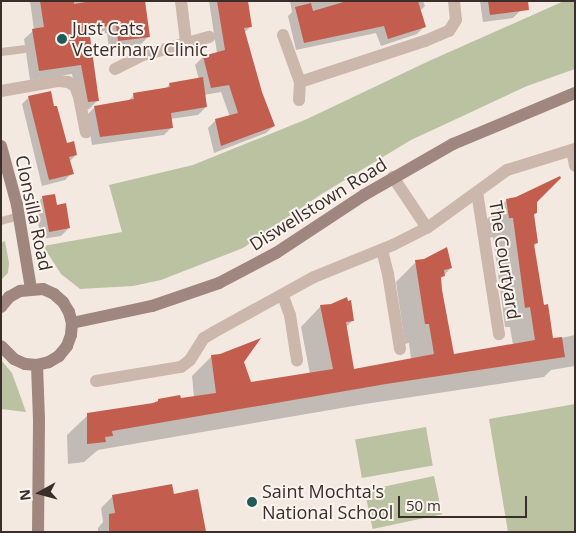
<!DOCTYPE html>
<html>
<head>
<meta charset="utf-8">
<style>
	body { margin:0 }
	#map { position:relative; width:576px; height:533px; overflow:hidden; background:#f3e9e1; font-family:"Open Sans",sans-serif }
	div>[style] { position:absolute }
	.green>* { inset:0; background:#bbc2a1; transform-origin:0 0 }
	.shadow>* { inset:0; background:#0003 }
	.building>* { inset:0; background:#c35e4f }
	.lane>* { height:8px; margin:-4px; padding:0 4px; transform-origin:4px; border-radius:4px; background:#ccb7ad }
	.street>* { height:12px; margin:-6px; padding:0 6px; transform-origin:6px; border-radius:6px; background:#ccb7ad }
	.secondary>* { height:12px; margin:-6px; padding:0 6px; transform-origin:6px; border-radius:6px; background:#9f867e }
	.dots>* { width:14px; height:14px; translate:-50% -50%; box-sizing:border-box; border:2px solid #faf3ee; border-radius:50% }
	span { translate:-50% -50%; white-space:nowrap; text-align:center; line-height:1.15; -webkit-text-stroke:4px #faf3ee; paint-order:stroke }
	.poi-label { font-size:18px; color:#3a2e2b }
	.left { translate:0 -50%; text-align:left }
	.street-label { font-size:18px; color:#3a2e2b }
	.frame { position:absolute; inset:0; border:2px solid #3a2e2b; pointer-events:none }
	.north { position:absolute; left:15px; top:468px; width:50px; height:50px; -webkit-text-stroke:4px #faf3ee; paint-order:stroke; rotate:263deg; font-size:14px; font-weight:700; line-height:20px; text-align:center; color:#3a2e2b }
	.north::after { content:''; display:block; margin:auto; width:18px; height:22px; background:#3a2e2b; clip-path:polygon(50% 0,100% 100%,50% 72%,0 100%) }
	.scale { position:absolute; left:398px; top:496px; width:129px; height:22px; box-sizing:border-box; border:2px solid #3a2e2b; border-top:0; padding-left:6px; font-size:15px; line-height:18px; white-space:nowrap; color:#3a2e2b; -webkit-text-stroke:4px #faf3ee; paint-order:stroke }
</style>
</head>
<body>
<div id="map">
	<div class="green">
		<div style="clip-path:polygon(564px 1px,575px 1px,575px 69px,527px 86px,411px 140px,320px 195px,243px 248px,161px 280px,133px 286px,80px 289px,61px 274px,43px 246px,122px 232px,109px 185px,193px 165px,307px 119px,429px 61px)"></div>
		<div style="clip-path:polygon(5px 241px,9px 263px,8px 273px,1px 280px,1px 243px)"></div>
		<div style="clip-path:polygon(1px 360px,12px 373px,26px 412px,1px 409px)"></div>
		<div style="clip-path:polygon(575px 404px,575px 532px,508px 532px,489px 419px)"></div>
		<div style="left:426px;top:427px;width:39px;height:72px;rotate:80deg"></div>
		<div style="left:434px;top:476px;width:39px;height:71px;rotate:78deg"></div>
	</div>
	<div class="shadow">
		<div style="clip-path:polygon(30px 1px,145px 1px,149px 36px,140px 45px,109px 50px,107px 33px,89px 36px,98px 100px,89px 109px,80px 111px,72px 74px,30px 80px,24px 39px,34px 30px)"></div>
		<div style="clip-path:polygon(209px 1px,247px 1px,250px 27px,244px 33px,261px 92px,274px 126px,266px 133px,214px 153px,208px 128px,216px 120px,230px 117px,221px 92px,204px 95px,206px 107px,198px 115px,170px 119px,172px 127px,164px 135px,92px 145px,87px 115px,95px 107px,128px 101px,134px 95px,164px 90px,170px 84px,199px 79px,195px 65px,203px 57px,217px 53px)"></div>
		<div style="clip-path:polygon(290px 1px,423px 1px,425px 6px,420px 11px,425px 26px,417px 34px,381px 46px,376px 33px,296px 50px,288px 16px,292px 12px)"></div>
		<div style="clip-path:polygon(480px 1px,519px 1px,521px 10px,513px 18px,483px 22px)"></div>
		<div style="clip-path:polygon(29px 97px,76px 155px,69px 162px,72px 173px,65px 180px,42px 186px,22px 104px)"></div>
		<div style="clip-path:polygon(43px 197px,56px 206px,69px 228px,61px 236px,41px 239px,35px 205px)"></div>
		<div style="clip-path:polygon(507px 200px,536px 201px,536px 213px,533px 216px,537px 243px,533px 247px,543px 307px,552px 340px,575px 335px,575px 366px,551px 370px,544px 377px,365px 404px,98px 450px,84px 462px,68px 464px,67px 435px,88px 415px,194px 397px,192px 376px,212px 356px,242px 361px,250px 384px,310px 374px,301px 327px,321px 306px,353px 320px,345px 328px,352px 371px,411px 359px,409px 343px,405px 344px,396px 282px,416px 262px,451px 268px,440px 279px,453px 355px,513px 345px,510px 327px,505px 327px,493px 237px,489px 238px,486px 220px)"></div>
		<div style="clip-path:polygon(197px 490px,206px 532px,98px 532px,98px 528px,103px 522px,101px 508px,112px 497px,173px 495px)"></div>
	</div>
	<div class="building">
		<div style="clip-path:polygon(40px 1px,74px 1px,74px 4px,92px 1px,145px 1px,150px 37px,118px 41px,116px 25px,89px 29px,99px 101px,88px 102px,81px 65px,39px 71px,32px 29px,44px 27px)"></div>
		<div style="clip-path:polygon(217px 1px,248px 1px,252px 27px,244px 28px,262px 92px,275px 126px,221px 146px,215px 119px,238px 113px,229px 85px,211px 88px,203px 56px,225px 50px)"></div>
		<div style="clip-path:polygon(347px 1px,418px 1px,426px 27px,388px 39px,384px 26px,304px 43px,295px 7px,311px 3px,313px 11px)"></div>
		<div style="clip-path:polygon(488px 1px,528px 1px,529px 10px,490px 15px)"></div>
		<div style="clip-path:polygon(203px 77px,207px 107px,171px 113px,173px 128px,100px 137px,94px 106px,134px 99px,133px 93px,170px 87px,169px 83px)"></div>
		<div style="clip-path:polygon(51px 91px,54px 106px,57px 106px,67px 143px,74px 141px,77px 155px,69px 157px,74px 174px,49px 180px,28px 96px)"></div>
		<div style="clip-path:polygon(560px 176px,561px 178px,537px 202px,537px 213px,534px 214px,538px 243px,534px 244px,544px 305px,548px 304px,553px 338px,562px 337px,565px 357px,386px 384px,112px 431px,113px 436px,105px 437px,106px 442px,87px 444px,87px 413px,153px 403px,158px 401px,158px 399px,180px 395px,181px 398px,216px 393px,211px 355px,220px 354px,261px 338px,244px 362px,251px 382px,333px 369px,320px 305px,331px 304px,347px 297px,348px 301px,351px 300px,354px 321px,346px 322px,354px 369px,434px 354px,429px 324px,425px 324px,415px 260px,424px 259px,447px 247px,452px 268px,444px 270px,445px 276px,441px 277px,442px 290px,454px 354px,535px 340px,530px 307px,525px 308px,513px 218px,509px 218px,506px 199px,516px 197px)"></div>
		<div style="clip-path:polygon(55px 194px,57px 205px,66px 203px,70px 228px,49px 232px,42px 196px)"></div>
		<div style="clip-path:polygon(172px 484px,174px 494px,198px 489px,206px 532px,109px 532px,109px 514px,115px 513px,112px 495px)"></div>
	</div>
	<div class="lane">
		<div style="left:1px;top:52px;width:23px;rotate:-7deg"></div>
		<div style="left:1px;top:221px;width:20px;rotate:-15deg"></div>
	</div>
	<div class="street">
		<div style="left:181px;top:1px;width:41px;rotate:83deg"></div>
		<div style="left:283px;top:35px;width:50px;rotate:70.1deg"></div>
		<div style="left:300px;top:82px;width:18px;rotate:93deg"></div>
		<div style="left:115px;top:69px;width:28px;rotate:-27deg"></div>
		<div style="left:140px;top:56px;width:72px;rotate:-15.4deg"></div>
		<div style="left:300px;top:82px;width:132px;rotate:-18.2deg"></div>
		<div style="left:425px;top:41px;width:26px;rotate:-23deg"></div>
		<div style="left:449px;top:31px;width:13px;rotate:-58deg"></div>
		<div style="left:456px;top:20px;width:19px;rotate:-96deg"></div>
		<div style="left:1px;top:91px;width:59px;rotate:-9.8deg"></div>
		<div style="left:59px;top:81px;width:9px;rotate:6deg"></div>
		<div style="left:68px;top:82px;width:8px;rotate:30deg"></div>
		<div style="left:75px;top:86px;width:12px;rotate:70deg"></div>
		<div style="left:79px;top:97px;width:36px;rotate:79deg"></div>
		<div style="left:572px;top:150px;width:16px;rotate:79deg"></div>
		<div style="left:393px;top:177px;width:61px;rotate:56.3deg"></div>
		<div style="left:477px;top:192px;width:144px;rotate:81.2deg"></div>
		<div style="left:382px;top:250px;width:25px;rotate:76deg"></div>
		<div style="left:388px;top:274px;width:76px;rotate:80.9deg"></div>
		<div style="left:283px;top:296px;width:20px;rotate:70deg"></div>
		<div style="left:290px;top:315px;width:46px;rotate:81.2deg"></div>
		<div style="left:96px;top:381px;width:86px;rotate:-9.4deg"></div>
		<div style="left:181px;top:367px;width:11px;rotate:-38deg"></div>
		<div style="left:190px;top:360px;width:26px;rotate:-58deg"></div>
		<div style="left:204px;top:338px;width:12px;rotate:-31deg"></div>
		<div style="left:214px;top:332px;width:114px;rotate:-28.8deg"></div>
		<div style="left:314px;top:277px;width:85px;rotate:-22.1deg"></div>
		<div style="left:393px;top:245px;width:38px;rotate:-27deg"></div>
		<div style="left:427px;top:228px;width:99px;rotate:-35.9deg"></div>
		<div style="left:507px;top:170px;width:71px;rotate:-17.2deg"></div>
	</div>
	<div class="secondary">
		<div style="left:1px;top:146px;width:61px;rotate:74.8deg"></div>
		<div style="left:17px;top:205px;width:85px;rotate:80.5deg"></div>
		<div style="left:1px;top:307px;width:13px;rotate:-51deg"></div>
		<div style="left:9px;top:297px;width:13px;rotate:-29deg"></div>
		<div style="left:20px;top:291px;width:23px;rotate:-5deg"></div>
		<div style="left:43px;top:289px;width:12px;rotate:24deg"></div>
		<div style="left:54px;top:294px;width:12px;rotate:42deg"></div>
		<div style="left:63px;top:302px;width:12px;rotate:59deg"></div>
		<div style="left:69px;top:312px;width:11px;rotate:75deg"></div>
		<div style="left:72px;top:323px;width:12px;rotate:95deg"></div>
		<div style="left:71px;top:335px;width:12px;rotate:110deg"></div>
		<div style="left:67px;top:346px;width:13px;rotate:129deg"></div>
		<div style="left:59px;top:356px;width:12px;rotate:149deg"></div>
		<div style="left:49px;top:362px;width:12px;rotate:166deg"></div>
		<div style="left:37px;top:365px;width:12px;rotate:-175deg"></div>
		<div style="left:25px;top:364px;width:12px;rotate:-156deg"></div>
		<div style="left:14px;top:359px;width:18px;rotate:-135deg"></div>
		<div style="left:72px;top:323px;width:82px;rotate:-12deg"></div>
		<div style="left:152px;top:306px;width:71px;rotate:-18.9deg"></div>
		<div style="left:219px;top:283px;width:64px;rotate:-27.8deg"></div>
		<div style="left:276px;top:253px;width:105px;rotate:-33.4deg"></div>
		<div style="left:364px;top:195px;width:103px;rotate:-29.8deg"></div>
		<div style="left:453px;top:144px;width:132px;rotate:-22.7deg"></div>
		<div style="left:37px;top:365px;width:55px;rotate:87.9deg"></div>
		<div style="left:39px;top:420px;width:112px;rotate:90.5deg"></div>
	</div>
	<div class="dots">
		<div style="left:62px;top:39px;background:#215b59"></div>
		<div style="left:252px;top:502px;background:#215b59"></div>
	</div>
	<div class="poi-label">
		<span class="left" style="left:72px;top:39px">Just Cats<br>Veterinary Clinic</span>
		<span class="left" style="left:262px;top:502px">Saint Mochta's<br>National School</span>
	</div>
	<div class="street-label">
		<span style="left:318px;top:204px;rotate:-32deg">Diswellstown Road</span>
		<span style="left:34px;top:213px;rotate:78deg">Clonsilla Road</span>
		<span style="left:505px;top:260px;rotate:81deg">The Courtyard</span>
	</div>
	<div class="frame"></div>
	<div class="north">N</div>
	<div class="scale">50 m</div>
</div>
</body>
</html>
